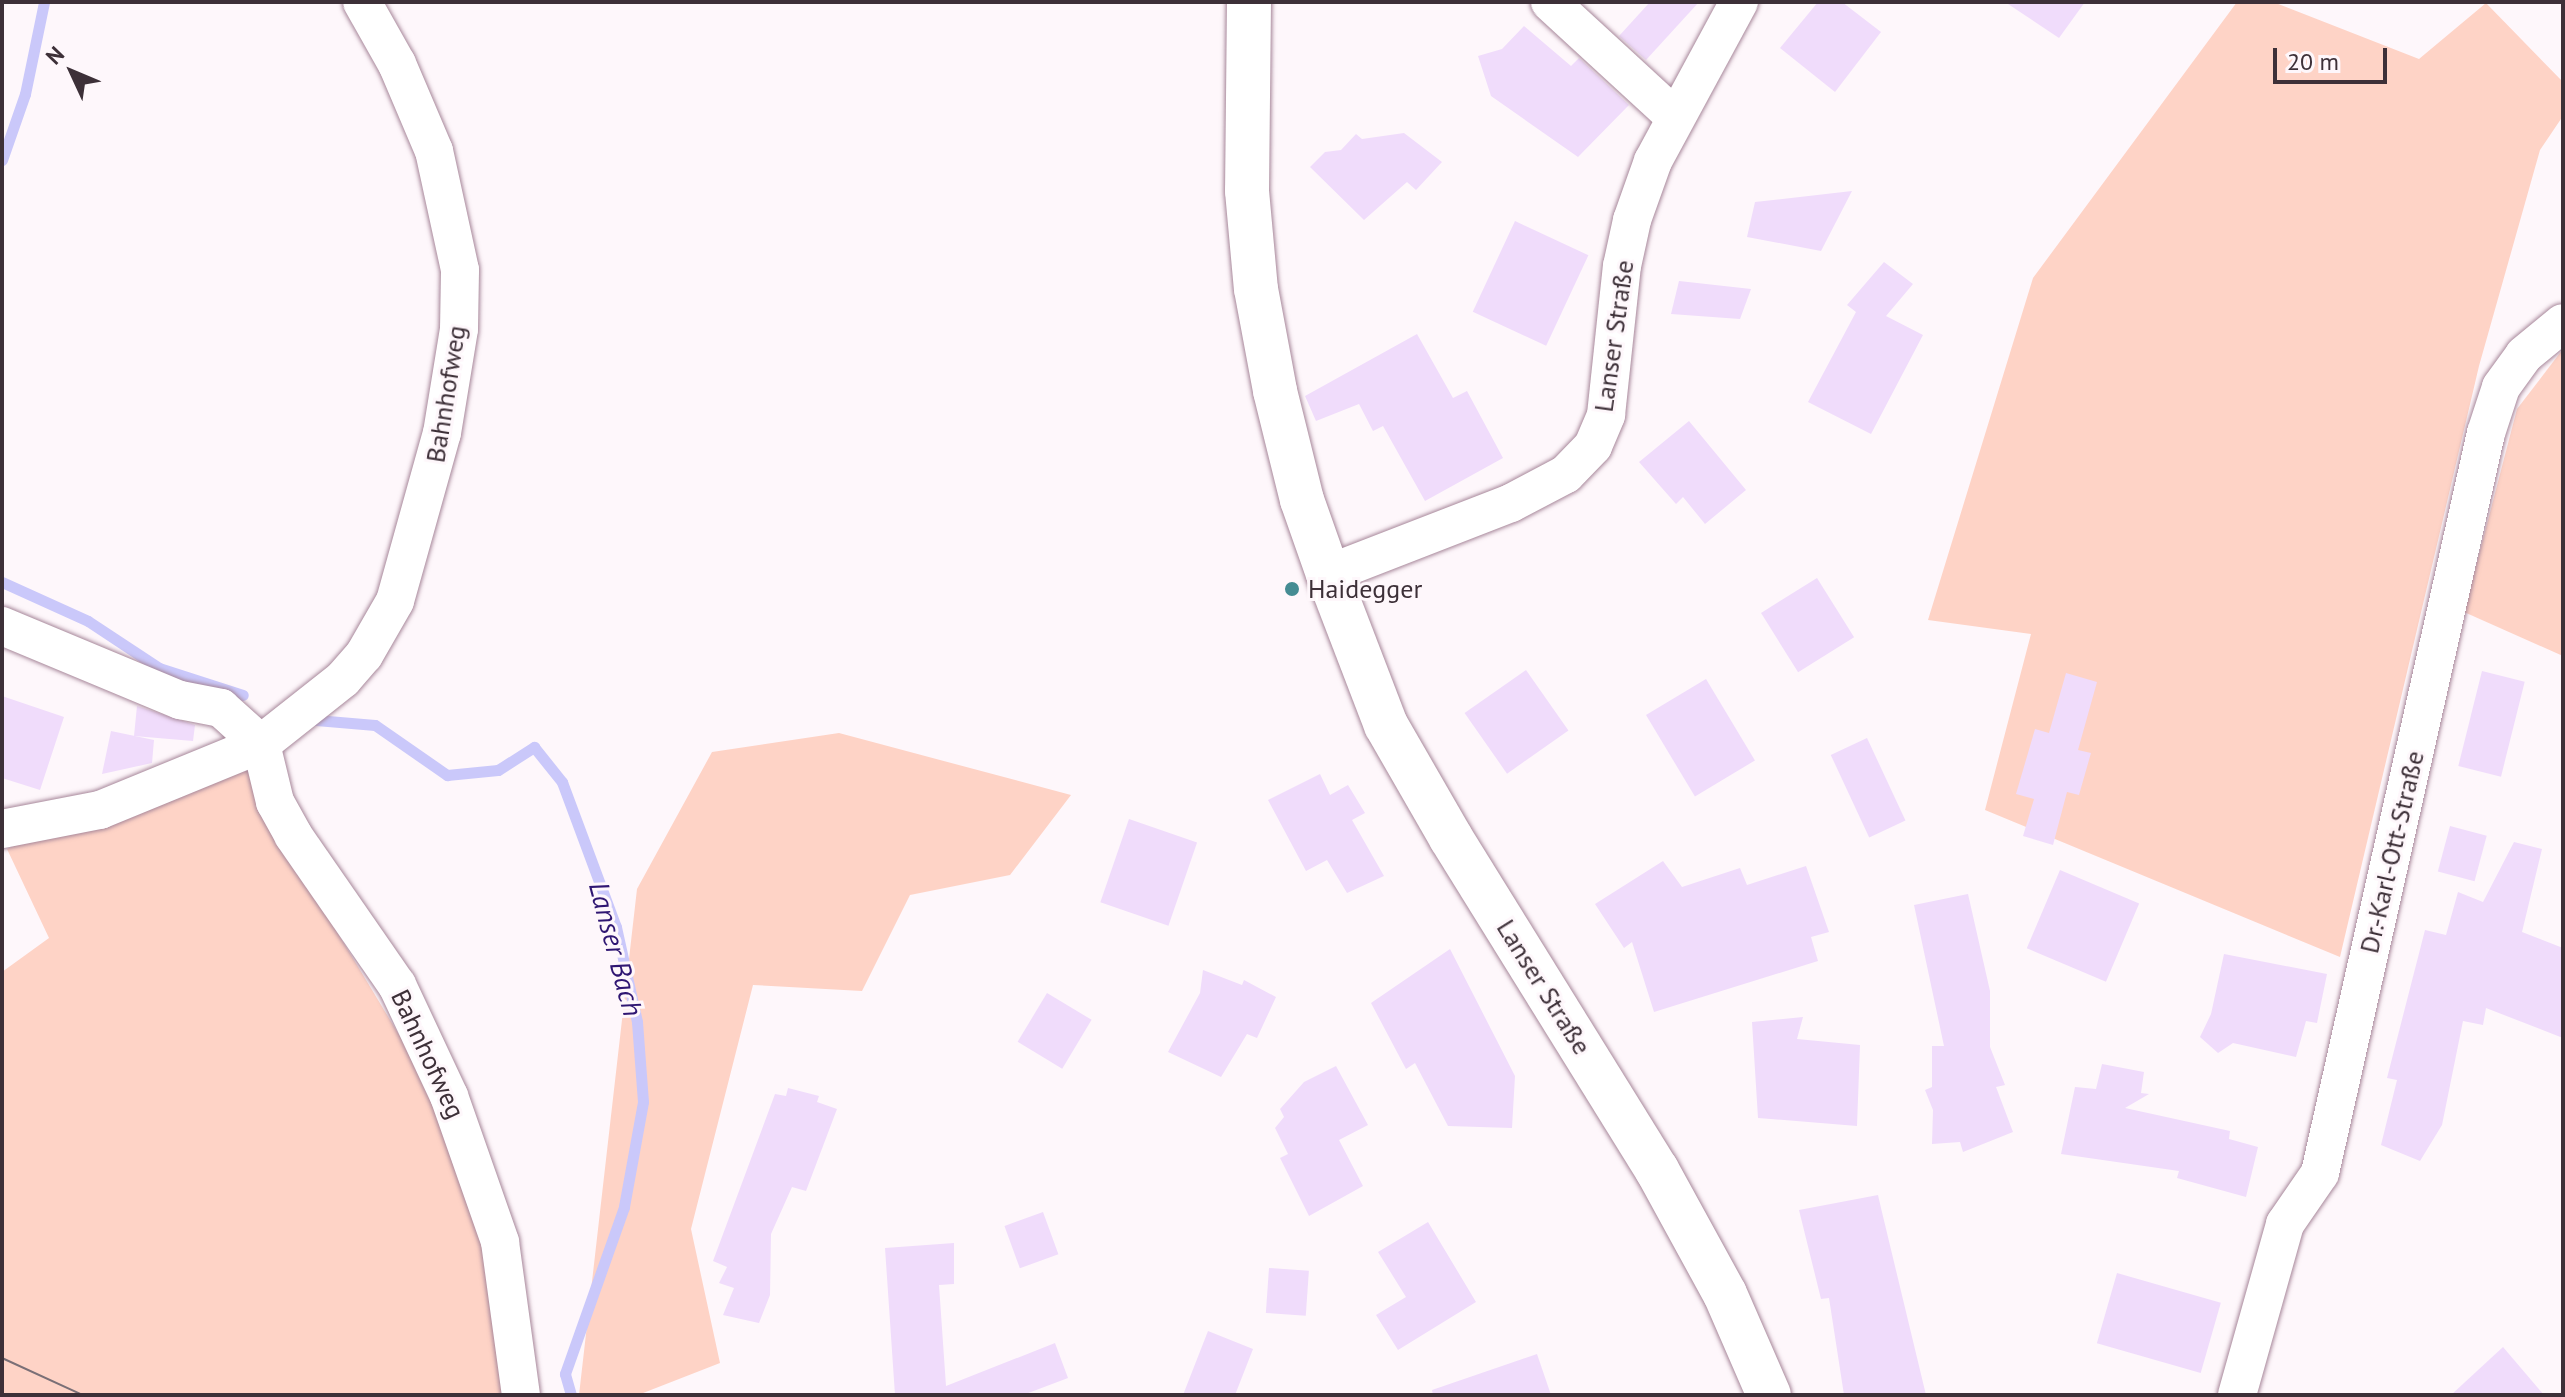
<!DOCTYPE html>
<html>
<head>
<meta charset="utf-8">
<style>
	body { margin:0 }
	#map { position:relative; width:2565px; height:1397px; overflow:hidden; background:#fef7fb; font-family:"PT Sans",sans-serif }
	div>[style] { position:absolute }
	.green>* { inset:0; background:#fed3c6 }
	.stream>* { height:11px; margin:-5.5px; padding:0 5.5px; transform-origin:5.5px; border-radius:5.5px; background:#cac8fa }
	.building>* { inset:0; background:#f0dcfb; transform-origin:0 0 }
	.roads { filter:drop-shadow(0 0 2px #a7879a) drop-shadow(0 0 2px #a7879a) }
	.street>* { height:38px; margin:-19px; padding:0 19px; transform-origin:19px; border-radius:19px; background:#fff }
	.secondary>* { height:44px; margin:-22px; padding:0 22px; transform-origin:22px; border-radius:22px; background:#fff }
	.tram>* { height:2px; margin:-1px; padding:0 1px; transform-origin:1px; border-radius:1px; background:#7a6f76 }
	.dots>* { width:22px; height:22px; translate:-50% -50%; box-sizing:border-box; border:4px solid #fef7fb; border-radius:50% }
	span { translate:-50% -50%; white-space:nowrap; text-align:center; line-height:1.15; -webkit-text-stroke:6px #fef7fb; paint-order:stroke }
	.street-label { font-size:26px; color:#3d3038 }
	.poi-label { font-size:26px; color:#3d3038 }
	.left { translate:0 -50%; text-align:left }
	.water-label { font-size:28px; color:#2f1672; font-style:italic }
	.frame { position:absolute; inset:0; border:4px solid #3d3038; pointer-events:none }
	.north { position:absolute; left:32px; top:32px; width:80px; height:80px; -webkit-text-stroke:6px #fef7fb; paint-order:stroke; rotate:314deg; font-size:22px; font-weight:700; line-height:32px; text-align:center; color:#3d3038 }
	.north::after { content:''; display:block; margin:auto; width:28px; height:36px; background:#3d3038; clip-path:polygon(50% 0,100% 100%,50% 72%,0 100%) }
	.scale { position:absolute; left:2273px; top:48px; width:114px; height:36px; box-sizing:border-box; border:4px solid #3d3038; border-top:0; padding-left:10px; font-size:24px; line-height:28px; white-space:nowrap; color:#3d3038; -webkit-text-stroke:6px #fef7fb; paint-order:stroke }
</style>
</head>
<body>
<div id="map">
	<div class="green">
		<div style="clip-path:polygon(2237px 2px,2273px 2px,2419px 59px,2486px 3px,2563px 82px,2563px 116px,2540px 150px,2479px 366px,2340px 957px,1985px 810px,2031px 634px,1928px 620px,2033px 278px)"></div>
		<div style="clip-path:polygon(2563px 349px,2563px 656px,2464px 612px,2517px 409px)"></div>
		<div style="clip-path:polygon(839px 733px,1071px 795px,1010px 875px,910px 895px,862px 991px,753px 985px,691px 1229px,720px 1363px,638px 1395px,579px 1395px,637px 889px,712px 752px)"></div>
		<div style="clip-path:polygon(238px 743px,271px 822px,431px 1088px,485px 1255px,506px 1395px,2px 1395px,2px 972px,49px 938px,7px 849px)"></div>
	</div>
	<div class="stream">
		<div style="left:2px;top:160px;width:70px;rotate:-70.8deg"></div>
		<div style="left:25px;top:94px;width:94px;rotate:-78.3deg"></div>
		<div style="left:2px;top:582px;width:94px;rotate:24.4deg"></div>
		<div style="left:88px;top:621px;width:85px;rotate:33.5deg"></div>
		<div style="left:159px;top:668px;width:88px;rotate:17.8deg"></div>
		<div style="left:316px;top:720px;width:59px;rotate:4.8deg"></div>
		<div style="left:375px;top:725px;width:88px;rotate:34.8deg"></div>
		<div style="left:447px;top:775px;width:51px;rotate:-5.6deg"></div>
		<div style="left:498px;top:770px;width:43px;rotate:-32.6deg"></div>
		<div style="left:534px;top:747px;width:45px;rotate:51.3deg"></div>
		<div style="left:562px;top:782px;width:155px;rotate:69.6deg"></div>
		<div style="left:616px;top:927px;width:97px;rotate:77.5deg"></div>
		<div style="left:637px;top:1022px;width:80px;rotate:85.7deg"></div>
		<div style="left:643px;top:1102px;width:107px;rotate:100.3deg"></div>
		<div style="left:624px;top:1207px;width:177px;rotate:109.5deg"></div>
		<div style="left:565px;top:1374px;width:22px;rotate:74deg"></div>
	</div>
	<div class="building">
		<div style="clip-path:polygon(1650px 2px,1699px 2px,1646px 60px,1619px 36px)"></div>
		<div style="clip-path:polygon(1818px 2px,1842px 2px,1881px 32px,1835px 92px,1780px 48px)"></div>
		<div style="clip-path:polygon(2005px 2px,2085px 2px,2059px 38px)"></div>
		<div style="clip-path:polygon(1524px 26px,1571px 66px,1579px 58px,1629px 105px,1578px 157px,1491px 96px,1478px 56px,1502px 49px)"></div>
		<div style="clip-path:polygon(1404px 133px,1442px 162px,1416px 190px,1407px 182px,1364px 220px,1310px 167px,1325px 152px,1341px 150px,1356px 134px,1362px 139px)"></div>
		<div style="clip-path:polygon(1852px 191px,1821px 251px,1747px 237px,1755px 202px)"></div>
		<div style="left:1515px;top:221px;width:81px;height:100px;rotate:25deg"></div>
		<div style="clip-path:polygon(1884px 262px,1913px 284px,1886px 316px,1923px 335px,1871px 434px,1808px 402px,1856px 312px,1847px 305px)"></div>
		<div style="clip-path:polygon(1679px 281px,1751px 289px,1740px 319px,1671px 314px)"></div>
		<div style="clip-path:polygon(1417px 334px,1453px 398px,1467px 391px,1503px 458px,1425px 501px,1383px 426px,1373px 431px,1359px 404px,1316px 421px,1305px 396px)"></div>
		<div style="clip-path:polygon(1689px 421px,1746px 490px,1705px 524px,1683px 497px,1676px 504px,1639px 462px)"></div>
		<div style="left:1817px;top:578px;width:70px;height:66px;rotate:58deg"></div>
		<div style="left:1526px;top:670px;width:74px;height:75px;rotate:55deg"></div>
		<div style="left:2482px;top:671px;width:44px;height:98px;rotate:14deg"></div>
		<div style="clip-path:polygon(2066px 673px,2097px 682px,2078px 750px,2091px 753px,2079px 795px,2067px 792px,2053px 845px,2023px 836px,2034px 799px,2016px 794px,2035px 729px,2049px 733px)"></div>
		<div style="left:1706px;top:679px;width:95px;height:70px;rotate:59deg"></div>
		<div style="clip-path:polygon(2px 696px,64px 717px,40px 790px,2px 778px)"></div>
		<div style="clip-path:polygon(137px 706px,195px 725px,193px 741px,134px 736px)"></div>
		<div style="clip-path:polygon(111px 731px,154px 740px,152px 763px,102px 774px)"></div>
		<div style="left:1867px;top:738px;width:91px;height:40px;rotate:65deg"></div>
		<div style="clip-path:polygon(1320px 774px,1330px 795px,1348px 785px,1365px 813px,1352px 820px,1384px 876px,1347px 893px,1327px 860px,1306px 871px,1268px 800px)"></div>
		<div style="left:1129px;top:819px;width:72px;height:88px;rotate:19deg"></div>
		<div style="left:2450px;top:826px;width:38px;height:47px;rotate:15deg"></div>
		<div style="clip-path:polygon(2514px 842px,2542px 849px,2522px 932px,2563px 948px,2563px 1038px,2486px 1008px,2483px 1025px,2463px 1021px,2442px 1125px,2420px 1161px,2381px 1145px,2397px 1080px,2387px 1078px,2425px 930px,2446px 935px,2458px 892px,2483px 902px)"></div>
		<div style="clip-path:polygon(1663px 861px,1682px 887px,1740px 868px,1747px 885px,1806px 866px,1829px 932px,1811px 937px,1818px 961px,1654px 1012px,1632px 942px,1624px 948px,1595px 904px)"></div>
		<div style="left:2060px;top:870px;width:86px;height:85px;rotate:23deg"></div>
		<div style="clip-path:polygon(1968px 894px,1990px 991px,1990px 1047px,2005px 1085px,1996px 1087px,2013px 1132px,1963px 1152px,1960px 1142px,1932px 1144px,1933px 1110px,1925px 1090px,1932px 1087px,1932px 1046px,1944px 1046px,1914px 905px)"></div>
		<div style="clip-path:polygon(1450px 949px,1515px 1076px,1512px 1128px,1448px 1126px,1415px 1063px,1406px 1069px,1371px 1003px)"></div>
		<div style="clip-path:polygon(2224px 954px,2327px 974px,2317px 1023px,2306px 1021px,2296px 1057px,2233px 1043px,2218px 1053px,2200px 1037px,2211px 1014px)"></div>
		<div style="clip-path:polygon(1203px 970px,1242px 985px,1244px 980px,1276px 997px,1257px 1038px,1247px 1034px,1221px 1077px,1168px 1052px,1200px 993px)"></div>
		<div style="left:1047px;top:993px;width:52px;height:57px;rotate:31deg"></div>
		<div style="clip-path:polygon(1803px 1017px,1797px 1039px,1860px 1045px,1857px 1126px,1758px 1118px,1752px 1022px)"></div>
		<div style="clip-path:polygon(2102px 1064px,2144px 1072px,2141px 1093px,2149px 1094px,2125px 1108px,2230px 1131px,2229px 1139px,2258px 1147px,2246px 1197px,2177px 1178px,2179px 1171px,2061px 1154px,2075px 1087px,2096px 1089px)"></div>
		<div style="clip-path:polygon(1336px 1066px,1368px 1125px,1339px 1140px,1363px 1186px,1309px 1216px,1280px 1158px,1288px 1154px,1275px 1128px,1284px 1117px,1280px 1109px,1304px 1082px)"></div>
		<div style="clip-path:polygon(788px 1088px,819px 1096px,817px 1102px,837px 1109px,806px 1191px,792px 1187px,771px 1234px,770px 1295px,759px 1323px,723px 1315px,734px 1288px,719px 1283px,727px 1267px,713px 1261px,775px 1094px,786px 1096px)"></div>
		<div style="clip-path:polygon(1878px 1195px,1881px 1208px,1926px 1395px,1844px 1395px,1829px 1298px,1821px 1299px,1799px 1210px)"></div>
		<div style="left:1043px;top:1212px;width:45px;height:41px;rotate:70deg"></div>
		<div style="clip-path:polygon(1428px 1222px,1476px 1302px,1398px 1350px,1376px 1315px,1406px 1297px,1378px 1252px)"></div>
		<div style="clip-path:polygon(954px 1243px,954px 1284px,939px 1285px,946px 1386px,1055px 1343px,1068px 1378px,1023px 1395px,895px 1395px,885px 1248px)"></div>
		<div style="left:1269px;top:1268px;width:40px;height:45px;rotate:4deg"></div>
		<div style="left:2117px;top:1273px;width:108px;height:73px;rotate:16deg"></div>
		<div style="clip-path:polygon(1208px 1331px,1253px 1349px,1235px 1395px,1183px 1395px)"></div>
		<div style="clip-path:polygon(2503px 1347px,2544px 1395px,2451px 1395px)"></div>
		<div style="clip-path:polygon(1537px 1354px,1551px 1395px,1433px 1395px,1432px 1390px)"></div>
	</div>
	<div class="roads">
		<div class="street">
			<div style="left:1550px;top:2px;width:170px;rotate:42.6deg"></div>
			<div style="left:1328px;top:574px;width:196px;rotate:-21.2deg"></div>
			<div style="left:1511px;top:503px;width:62px;rotate:-27.8deg"></div>
			<div style="left:1566px;top:474px;width:39px;rotate:-46deg"></div>
			<div style="left:1593px;top:446px;width:34px;rotate:-67deg"></div>
			<div style="left:1606px;top:415px;width:150px;rotate:-83.9deg"></div>
			<div style="left:1622px;top:266px;width:47px;rotate:-77.7deg"></div>
			<div style="left:1632px;top:220px;width:63px;rotate:-70.4deg"></div>
			<div style="left:1653px;top:161px;width:181px;rotate:-61.6deg"></div>
			<div style="left:2px;top:626px;width:193px;rotate:22.6deg"></div>
			<div style="left:180px;top:700px;width:42px;rotate:11deg"></div>
			<div style="left:221px;top:708px;width:54px;rotate:42deg"></div>
			<div style="left:261px;top:744px;width:60px;rotate:76.4deg"></div>
			<div style="left:275px;top:802px;width:38px;rotate:61deg"></div>
			<div style="left:293px;top:835px;width:183px;rotate:55.3deg"></div>
			<div style="left:397px;top:985px;width:123px;rotate:64.9deg"></div>
			<div style="left:449px;top:1096px;width:155px;rotate:70.7deg"></div>
			<div style="left:500px;top:1242px;width:154px;rotate:82.2deg"></div>
			<div style="left:2px;top:829px;width:100px;rotate:-11deg"></div>
			<div style="left:100px;top:810px;width:174px;rotate:-22.3deg"></div>
			<div style="left:261px;top:744px;width:105px;rotate:-38.4deg"></div>
			<div style="left:343px;top:679px;width:32px;rotate:-49deg"></div>
			<div style="left:364px;top:655px;width:62px;rotate:-60.1deg"></div>
			<div style="left:395px;top:601px;width:174px;rotate:-74.4deg"></div>
			<div style="left:442px;top:433px;width:105px;rotate:-80.7deg"></div>
			<div style="left:459px;top:329px;width:59px;rotate:-89deg"></div>
			<div style="left:460px;top:270px;width:122px;rotate:-102.3deg"></div>
			<div style="left:434px;top:151px;width:95px;rotate:-113deg"></div>
			<div style="left:397px;top:64px;width:71px;rotate:-119.4deg"></div>
			<div style="left:2237px;top:1395px;width:178px;rotate:-74.3deg"></div>
			<div style="left:2285px;top:1224px;width:62px;rotate:-55.5deg"></div>
			<div style="left:2320px;top:1173px;width:758px;rotate:-77.36deg"></div>
			<div style="left:2486px;top:433px;width:48px;rotate:-71.9deg"></div>
			<div style="left:2501px;top:387px;width:39px;rotate:-54deg"></div>
			<div style="left:2524px;top:355px;width:50px;rotate:-39.4deg"></div>
		</div>
		<div class="secondary">
			<div style="left:1249px;top:2px;width:189px;rotate:90.6deg"></div>
			<div style="left:1247px;top:191px;width:98px;rotate:84.8deg"></div>
			<div style="left:1256px;top:289px;width:104px;rotate:79.4deg"></div>
			<div style="left:1275px;top:391px;width:112px;rotate:76.1deg"></div>
			<div style="left:1302px;top:500px;width:78px;rotate:70.6deg"></div>
			<div style="left:1328px;top:574px;width:162px;rotate:69deg"></div>
			<div style="left:1386px;top:725px;width:130px;rotate:60.1deg"></div>
			<div style="left:1451px;top:838px;width:391px;rotate:58.2deg"></div>
			<div style="left:1657px;top:1170px;width:141px;rotate:61.3deg"></div>
			<div style="left:1725px;top:1294px;width:110px;rotate:66.5deg"></div>
		</div>
	</div>
	<div class="tram">
		<div style="left:2px;top:1358px;width:89px;rotate:24.6deg"></div>
	</div>
	<div class="dots">
		<div style="left:1292px;top:589px;background:#458c93"></div>
	</div>
	<div class="street-label">
		<span style="left:1614px;top:336px;rotate:-82deg">Lanser Straße</span>
		<span style="left:446px;top:394px;rotate:-81deg">Bahnhofweg</span>
		<span style="left:2392px;top:852px;rotate:-77deg">Dr.-Karl-Ott-Straße</span>
		<span style="left:1544px;top:987px;rotate:58deg">Lanser Straße</span>
		<span style="left:428px;top:1054px;rotate:65deg">Bahnhofweg</span>
	</div>
	<div class="poi-label">
		<span class="left" style="left:1308px;top:589px">Haidegger</span>
	</div>
	<div class="water-label">
		<span style="left:616px;top:949px;rotate:75deg">Lanser Bach</span>
	</div>
	<div class="frame"></div>
	<div class="north">N</div>
	<div class="scale">20 m</div>
</div>
</body>
</html>
